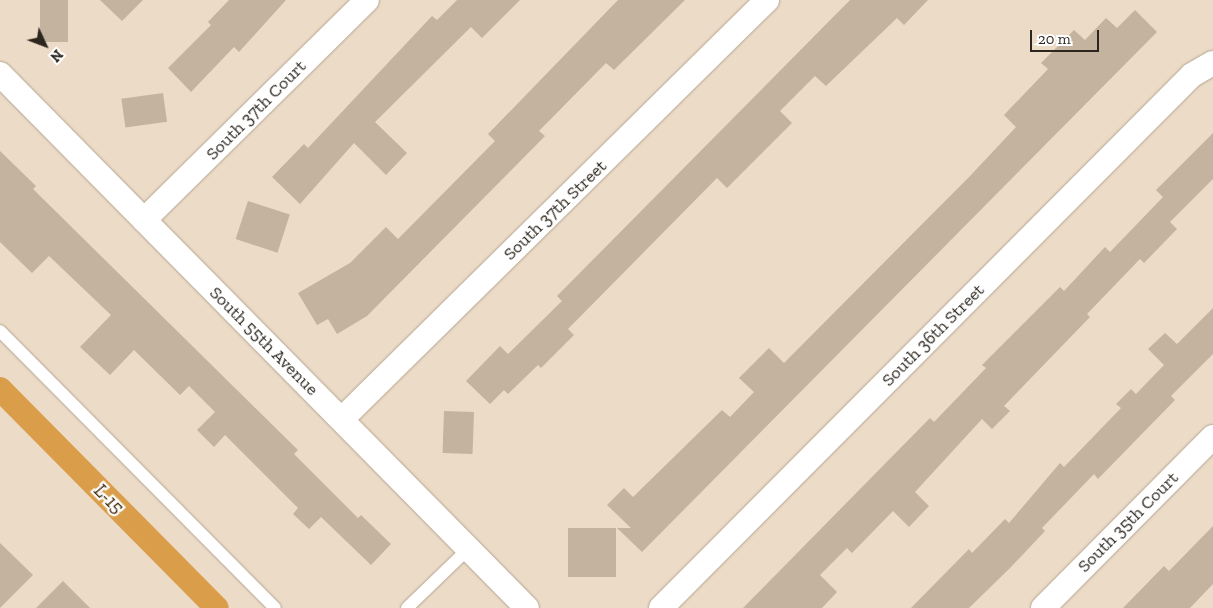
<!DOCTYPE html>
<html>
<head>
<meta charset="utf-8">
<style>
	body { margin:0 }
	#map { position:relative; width:1213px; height:608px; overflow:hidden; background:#ecdbc7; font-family:"Zilla Slab",serif }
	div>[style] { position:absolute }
	.canal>* { height:24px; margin:-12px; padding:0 12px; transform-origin:12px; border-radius:12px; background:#da9d4a }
	.building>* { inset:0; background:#c3b39f; transform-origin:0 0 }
	.roads { filter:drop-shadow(0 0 1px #b5a592) drop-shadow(0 0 1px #b5a592) }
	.lane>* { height:12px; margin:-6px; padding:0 6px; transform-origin:6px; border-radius:6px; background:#fff }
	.street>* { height:24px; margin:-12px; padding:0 12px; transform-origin:12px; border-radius:12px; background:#fff }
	span { translate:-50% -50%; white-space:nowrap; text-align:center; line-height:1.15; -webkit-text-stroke:4.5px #fff; paint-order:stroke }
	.street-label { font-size:18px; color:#2c261f }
	.water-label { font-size:19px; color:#3c2400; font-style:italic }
	.north { position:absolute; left:20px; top:20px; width:50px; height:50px; -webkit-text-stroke:4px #fff; paint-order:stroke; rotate:133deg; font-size:14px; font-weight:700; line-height:20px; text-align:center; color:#2c261f }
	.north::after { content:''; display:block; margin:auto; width:18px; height:22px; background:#2c261f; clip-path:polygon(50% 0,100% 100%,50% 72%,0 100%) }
	.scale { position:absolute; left:1030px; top:30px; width:69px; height:22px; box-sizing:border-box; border:2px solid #2c261f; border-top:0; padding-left:6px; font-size:15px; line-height:18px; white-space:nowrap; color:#2c261f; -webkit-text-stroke:4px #fff; paint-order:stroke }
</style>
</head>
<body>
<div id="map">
	<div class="canal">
		<div style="left:0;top:389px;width:308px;rotate:45.3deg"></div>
	</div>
	<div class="building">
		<div style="left:40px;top:0;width:28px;height:42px"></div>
		<div style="clip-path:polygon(100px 0,143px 0,122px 21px)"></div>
		<div style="clip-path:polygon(229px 0,286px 0,239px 52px,234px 47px,191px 92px,168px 68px,211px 25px,208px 22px)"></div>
		<div style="clip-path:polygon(457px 0,520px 0,482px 38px,471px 27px,375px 122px,407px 153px,386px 175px,354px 143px,300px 204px,272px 177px,304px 144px,308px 148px,432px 16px,437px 20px)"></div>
		<div style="clip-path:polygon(618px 0,685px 0,614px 70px,606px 63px,539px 131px,545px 136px,367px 316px,337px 334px,328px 319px,317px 325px,298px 293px,350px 263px,386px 227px,398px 239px,495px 141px,488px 134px)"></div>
		<div style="clip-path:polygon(850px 0,928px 0,904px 25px,897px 18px,826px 86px,815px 76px,780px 111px,792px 123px,727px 188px,717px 178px,568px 329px,574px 335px,541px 368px,538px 365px,508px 394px,504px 390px,490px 404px,466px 381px,500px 346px,508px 354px,562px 301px,557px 296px)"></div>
		<div style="clip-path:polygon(1135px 10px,1157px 32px,642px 552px,617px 528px,631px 528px,607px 505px,624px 488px,633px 497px,722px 410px,730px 417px,754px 392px,739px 378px,769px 348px,784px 363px,971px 175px,1016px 127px,1004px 115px,1048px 69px,1041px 63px,1074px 30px,1085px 40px,1106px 18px,1117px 28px)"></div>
		<div style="left:163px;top:93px;width:29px;height:42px;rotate:82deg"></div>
		<div style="clip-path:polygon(1213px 133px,1213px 179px,1170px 222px,1177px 229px,1144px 263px,1140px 259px,1087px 314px,1090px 317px,1004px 406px,1010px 411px,992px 429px,982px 419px,915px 492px,929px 506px,909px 527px,893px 511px,852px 553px,847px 548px,820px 575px,837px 592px,822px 608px,743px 608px,930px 418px,934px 422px,986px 368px,982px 365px,1060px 287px,1064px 291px,1105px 247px,1110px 252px,1163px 197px,1156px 190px)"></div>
		<div style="clip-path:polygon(0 151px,36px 186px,33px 189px,298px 450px,294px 454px,358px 518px,361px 515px,391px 544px,371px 565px,321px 517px,309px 529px,293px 514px,298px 508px,225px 435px,214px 447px,197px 430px,215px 412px,189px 386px,180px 395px,134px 350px,110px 375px,80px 347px,111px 315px,49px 256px,32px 273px,0 242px)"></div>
		<div style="left:248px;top:201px;width:44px;height:40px;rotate:18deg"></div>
		<div style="clip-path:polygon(1213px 308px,1213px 354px,1171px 396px,1175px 400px,1098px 479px,1094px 474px,1042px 528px,1045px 531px,1010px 568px,969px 608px,911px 608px,969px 549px,972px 553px,1005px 519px,1009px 523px,1060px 463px,1064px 467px,1121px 408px,1116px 404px,1131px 389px,1136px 394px,1164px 365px,1148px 349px,1165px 333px,1177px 344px)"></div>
		<div style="left:444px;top:411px;width:30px;height:42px;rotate:2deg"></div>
		<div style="clip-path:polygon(1213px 526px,1213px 584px,1190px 608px,1123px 608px,1164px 566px,1169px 571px)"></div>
		<div style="left:616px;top:528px;width:49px;height:48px;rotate:90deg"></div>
		<div style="clip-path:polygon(0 543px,33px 575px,0 608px)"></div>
		<div style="clip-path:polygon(63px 581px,90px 608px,36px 608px)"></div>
	</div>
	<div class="roads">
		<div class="lane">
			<div style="left:0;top:331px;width:390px;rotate:45.2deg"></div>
			<div style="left:407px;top:608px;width:85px;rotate:-44deg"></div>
		</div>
		<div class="street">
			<div style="left:0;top:74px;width:750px;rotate:45.38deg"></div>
			<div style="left:144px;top:220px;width:313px;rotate:-44.6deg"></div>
			<div style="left:342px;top:419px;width:597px;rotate:-44.59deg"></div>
			<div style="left:661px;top:608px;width:752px;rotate:-45.11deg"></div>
			<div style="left:1192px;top:75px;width:24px;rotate:-30deg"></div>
			<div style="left:1043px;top:608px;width:241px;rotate:-45.2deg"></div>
		</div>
	</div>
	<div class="street-label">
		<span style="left:256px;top:110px;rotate:-45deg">South 37th Court</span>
		<span style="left:555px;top:210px;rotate:-44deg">South 37th Street</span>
		<span style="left:933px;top:335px;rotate:-45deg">South 36th Street</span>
		<span style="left:264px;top:341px;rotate:45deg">South 55th Avenue</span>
		<span style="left:1128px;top:522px;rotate:-45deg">South 35th Court</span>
	</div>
	<div class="water-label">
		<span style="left:109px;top:499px;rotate:45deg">L-15</span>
	</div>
	<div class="north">N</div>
	<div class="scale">20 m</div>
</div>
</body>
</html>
